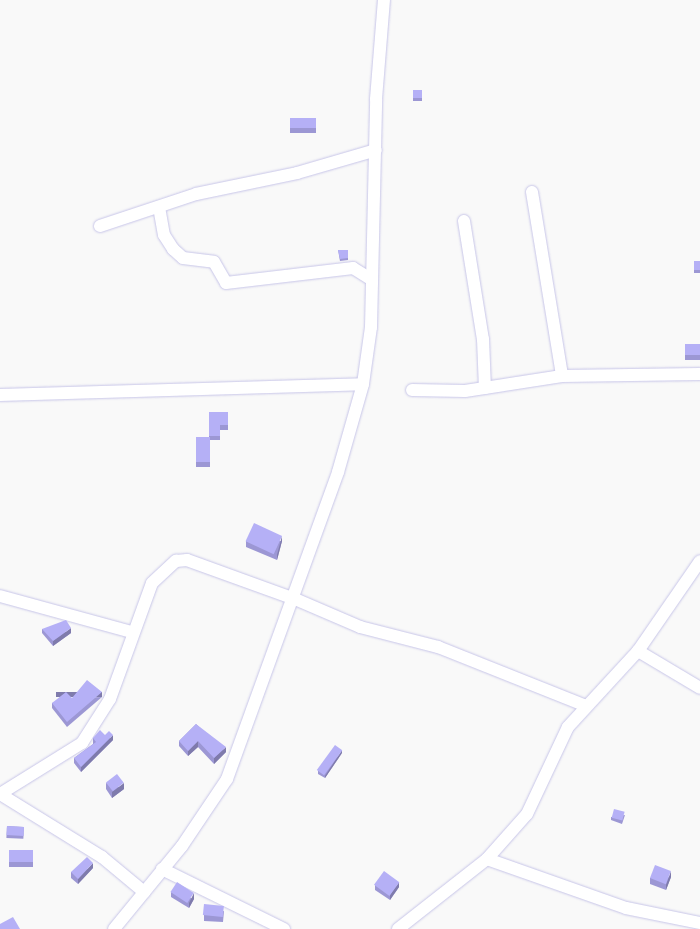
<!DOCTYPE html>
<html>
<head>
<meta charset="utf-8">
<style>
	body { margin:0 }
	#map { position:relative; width:700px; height:929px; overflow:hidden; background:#f9f9f9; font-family:Ubuntu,sans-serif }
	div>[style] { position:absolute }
	.roads { filter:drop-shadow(0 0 1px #c7c5e8) drop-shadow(0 0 1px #c7c5e8) }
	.street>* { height:12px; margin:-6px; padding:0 6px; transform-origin:6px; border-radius:6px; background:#fff }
	.wall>* { inset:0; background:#9c97d4; transform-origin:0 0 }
	.shaded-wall>* { inset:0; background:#7f7bac; transform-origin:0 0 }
	.building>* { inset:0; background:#b5b0f6; transform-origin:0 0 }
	span { translate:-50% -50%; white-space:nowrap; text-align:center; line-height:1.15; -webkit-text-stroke:4px #f9f9f9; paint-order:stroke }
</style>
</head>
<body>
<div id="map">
	<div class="roads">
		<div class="street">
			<div style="left:532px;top:192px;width:186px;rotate:80.7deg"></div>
			<div style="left:159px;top:207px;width:28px;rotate:80deg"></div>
			<div style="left:164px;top:235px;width:17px;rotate:57deg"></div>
			<div style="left:173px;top:249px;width:13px;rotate:42deg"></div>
			<div style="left:183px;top:258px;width:31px;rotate:7deg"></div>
			<div style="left:214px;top:262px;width:24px;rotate:60deg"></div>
			<div style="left:226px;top:283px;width:128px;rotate:-6.7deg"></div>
			<div style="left:353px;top:268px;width:22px;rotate:32deg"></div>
			<div style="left:464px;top:221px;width:120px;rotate:80.9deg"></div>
			<div style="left:483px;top:339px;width:49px;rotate:87.7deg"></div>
			<div style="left:100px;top:226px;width:101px;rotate:-18.4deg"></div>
			<div style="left:196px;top:194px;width:103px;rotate:-11.7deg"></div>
			<div style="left:297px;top:173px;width:82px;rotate:-16.2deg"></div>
			<div style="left:412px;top:390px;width:53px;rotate:1.1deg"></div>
			<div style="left:465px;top:391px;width:98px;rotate:-8.8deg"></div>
			<div style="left:562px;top:376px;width:138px;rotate:-0.8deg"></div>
			<div style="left:0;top:395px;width:363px;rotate:-1.7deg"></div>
			<div style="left:0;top:596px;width:137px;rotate:15.3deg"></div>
			<div style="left:638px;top:651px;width:72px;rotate:30.8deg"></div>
			<div style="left:0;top:794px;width:97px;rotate:-31.9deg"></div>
			<div style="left:82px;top:743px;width:52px;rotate:-57.5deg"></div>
			<div style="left:110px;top:699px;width:123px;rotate:-70.1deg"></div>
			<div style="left:152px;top:583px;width:33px;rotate:-43deg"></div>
			<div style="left:176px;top:561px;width:11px;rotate:-5deg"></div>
			<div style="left:187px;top:560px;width:115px;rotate:19.9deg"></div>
			<div style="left:295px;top:599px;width:71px;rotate:23.3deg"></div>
			<div style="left:360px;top:627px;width:81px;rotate:14.4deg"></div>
			<div style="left:438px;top:647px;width:159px;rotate:21.7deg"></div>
			<div style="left:0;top:794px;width:120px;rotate:31.7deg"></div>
			<div style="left:102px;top:857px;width:55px;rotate:39.8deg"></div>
			<div style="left:487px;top:859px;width:147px;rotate:19.4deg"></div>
			<div style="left:626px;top:908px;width:76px;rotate:11.5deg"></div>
			<div style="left:162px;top:869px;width:136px;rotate:26.2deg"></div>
			<div style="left:114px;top:929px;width:107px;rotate:-50.7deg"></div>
			<div style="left:182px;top:846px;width:81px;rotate:-56.1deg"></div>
			<div style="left:227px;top:779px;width:326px;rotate:-70.1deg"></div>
			<div style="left:338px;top:472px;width:91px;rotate:-74.1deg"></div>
			<div style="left:363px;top:384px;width:58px;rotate:-82deg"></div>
			<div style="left:371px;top:327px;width:228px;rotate:-88.7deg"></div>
			<div style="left:376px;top:99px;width:99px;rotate:-85.4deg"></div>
			<div style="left:398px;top:929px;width:113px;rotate:-38.2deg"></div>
			<div style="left:487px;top:859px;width:60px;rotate:-48.4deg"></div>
			<div style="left:527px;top:814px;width:96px;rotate:-64.8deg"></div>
			<div style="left:568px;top:727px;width:103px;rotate:-47.4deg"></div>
			<div style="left:638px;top:651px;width:109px;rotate:-55.4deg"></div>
		</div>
	</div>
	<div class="wall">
		<div style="left:413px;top:90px;width:9px;height:11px"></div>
		<div style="left:290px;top:118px;width:26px;height:15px"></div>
		<div style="clip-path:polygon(338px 250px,348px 250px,348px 260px,340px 261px)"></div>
		<div style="left:694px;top:261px;width:6px;height:12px"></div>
		<div style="left:685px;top:344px;width:15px;height:16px"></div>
		<div style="clip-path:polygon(209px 412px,228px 412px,228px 430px,220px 430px,220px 440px,210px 440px,210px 467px,196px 467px,196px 437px,209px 437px)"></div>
		<div style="clip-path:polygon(246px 541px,282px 541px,277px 560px,246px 547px)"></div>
		<div style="clip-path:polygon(42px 629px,71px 633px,53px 646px,42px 633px)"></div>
		<div style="clip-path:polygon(102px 697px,67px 727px,52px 708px,52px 703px,72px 698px)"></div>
		<div style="clip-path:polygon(196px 724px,226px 752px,214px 764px,198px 747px,188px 756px,179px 746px,179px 741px)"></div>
		<div style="clip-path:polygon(105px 735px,113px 740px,81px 772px,74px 763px,74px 758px,93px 744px,93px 738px)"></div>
		<div style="clip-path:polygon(342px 753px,325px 778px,318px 774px,318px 771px)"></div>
		<div style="clip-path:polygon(106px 783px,124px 789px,112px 798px,106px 789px)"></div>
		<div style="clip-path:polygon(625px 815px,622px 824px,611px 820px,611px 817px)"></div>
		<div style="left:7px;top:826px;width:17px;height:12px;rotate:3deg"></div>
		<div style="left:9px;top:850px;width:24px;height:17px"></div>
		<div style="clip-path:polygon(93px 868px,78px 884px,71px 878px,71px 872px)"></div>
		<div style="clip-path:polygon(671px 877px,666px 890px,650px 884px,650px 878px)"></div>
		<div style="clip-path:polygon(375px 885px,399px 887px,390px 900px,375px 890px)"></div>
		<div style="clip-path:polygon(171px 892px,194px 899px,189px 908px,171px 897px)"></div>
		<div style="clip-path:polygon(224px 911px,223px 922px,204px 921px,204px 915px)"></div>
	</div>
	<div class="shaded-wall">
		<div style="clip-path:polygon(282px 536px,282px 541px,277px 560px,277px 555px)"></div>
		<div style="clip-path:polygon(71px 628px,71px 633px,53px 646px,53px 641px)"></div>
		<div style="left:102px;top:692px;width:5px;height:46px;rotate:90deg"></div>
		<div style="clip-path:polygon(113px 735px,113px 740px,81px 772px,81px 767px)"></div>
		<div style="clip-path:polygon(198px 741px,198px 747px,188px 756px,188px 751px)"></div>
		<div style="clip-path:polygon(226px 747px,226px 752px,214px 764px,214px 758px)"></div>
		<div style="clip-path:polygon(342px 750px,342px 753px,325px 778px,325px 776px)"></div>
		<div style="clip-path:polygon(124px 783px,124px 789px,112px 798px,112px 792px)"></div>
		<div style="clip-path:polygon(93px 863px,93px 868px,78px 884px,78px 879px)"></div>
		<div style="clip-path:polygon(671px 871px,671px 877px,666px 890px,666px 885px)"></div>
		<div style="clip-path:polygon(399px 882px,399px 887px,390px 900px,390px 895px)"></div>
		<div style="clip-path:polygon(194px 893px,194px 899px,189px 908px,189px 903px)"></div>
	</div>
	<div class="building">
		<div style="left:413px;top:90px;width:9px;height:8px"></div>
		<div style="left:290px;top:118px;width:26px;height:10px"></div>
		<div style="clip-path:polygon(338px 250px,348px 250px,348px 258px,340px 259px)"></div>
		<div style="left:694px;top:261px;width:6px;height:9px"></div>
		<div style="left:685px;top:344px;width:15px;height:11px"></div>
		<div style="clip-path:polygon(209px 412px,228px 412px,228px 425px,220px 425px,220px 436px,209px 436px)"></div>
		<div style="left:196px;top:437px;width:14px;height:25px"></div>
		<div style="left:254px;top:523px;width:31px;height:20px;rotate:25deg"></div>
		<div style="clip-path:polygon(66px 620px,71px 628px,53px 641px,42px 629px)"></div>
		<div style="clip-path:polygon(87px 680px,102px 692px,67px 722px,52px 703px,66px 692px,72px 698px)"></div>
		<div style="clip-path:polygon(196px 724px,226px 747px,214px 758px,198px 741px,188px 751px,179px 741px)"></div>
		<div style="clip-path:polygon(100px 730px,105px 735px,109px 731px,113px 735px,81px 767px,74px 758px,96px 742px,93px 738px)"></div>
		<div style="left:335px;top:745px;width:9px;height:31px;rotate:36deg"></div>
		<div style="left:117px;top:774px;width:11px;height:14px;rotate:52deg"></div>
		<div style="left:614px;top:809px;width:11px;height:9px;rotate:15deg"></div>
		<div style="left:7px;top:826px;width:17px;height:9px;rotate:3deg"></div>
		<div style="left:9px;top:850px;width:24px;height:12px"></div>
		<div style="clip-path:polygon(87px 857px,93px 863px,78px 879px,71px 872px)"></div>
		<div style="left:655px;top:865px;width:17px;height:14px;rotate:21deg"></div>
		<div style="left:384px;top:871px;width:19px;height:17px;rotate:36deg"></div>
		<div style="left:177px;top:882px;width:20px;height:12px;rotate:33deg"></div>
		<div style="left:204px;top:904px;width:20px;height:11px;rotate:6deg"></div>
		<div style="clip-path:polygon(13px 917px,20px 929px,0 929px,0 924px)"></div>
	</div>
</div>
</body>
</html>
